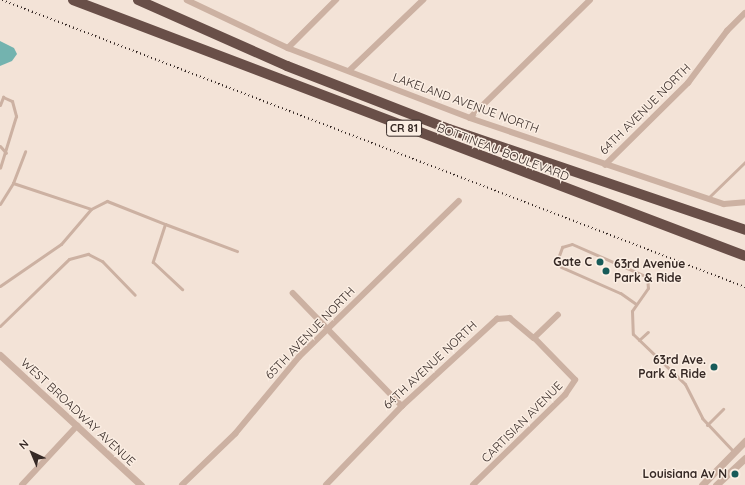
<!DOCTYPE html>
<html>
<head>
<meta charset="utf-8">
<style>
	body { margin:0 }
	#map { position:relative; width:745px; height:485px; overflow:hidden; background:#f3e3d7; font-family:Quicksand,sans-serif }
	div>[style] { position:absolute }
	.water>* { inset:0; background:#73b3af }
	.service>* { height:3px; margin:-1.5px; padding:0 1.5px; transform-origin:1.5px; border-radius:1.5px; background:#ccb1a2 }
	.minor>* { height:5.5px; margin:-2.75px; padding:0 2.75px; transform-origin:2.75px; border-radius:2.75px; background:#ccb1a2 }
	.tertiary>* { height:7px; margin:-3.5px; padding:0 3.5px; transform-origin:3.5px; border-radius:3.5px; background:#ccb1a2 }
	.trunk>* { height:10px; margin:-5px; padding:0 5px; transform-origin:5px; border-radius:5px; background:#694f48 }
	.rail>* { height:2px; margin-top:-1px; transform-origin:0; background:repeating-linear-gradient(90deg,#362925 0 1px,transparent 0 4px) }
	.dots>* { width:11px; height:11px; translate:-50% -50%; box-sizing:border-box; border:2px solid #fbeee3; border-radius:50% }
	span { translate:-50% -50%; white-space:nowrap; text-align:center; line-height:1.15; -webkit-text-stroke:3px #fbeee3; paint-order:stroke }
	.shield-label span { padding:1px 3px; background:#fbeee3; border:1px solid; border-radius:3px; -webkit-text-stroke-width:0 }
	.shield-label { font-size:11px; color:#362925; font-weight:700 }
	.street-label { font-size:12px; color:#362925 }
	.poi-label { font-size:12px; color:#362925; font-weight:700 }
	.right { translate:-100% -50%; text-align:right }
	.left { translate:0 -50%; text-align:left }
	.north { position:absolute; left:12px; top:433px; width:40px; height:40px; -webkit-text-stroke:3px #fbeee3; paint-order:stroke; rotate:316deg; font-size:11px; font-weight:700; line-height:16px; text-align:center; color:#362925 }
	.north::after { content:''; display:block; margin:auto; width:14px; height:18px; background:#362925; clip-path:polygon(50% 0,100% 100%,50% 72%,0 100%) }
</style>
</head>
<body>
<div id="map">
	<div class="water">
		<div style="clip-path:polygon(0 41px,14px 48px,17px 54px,12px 61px,0 66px)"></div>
	</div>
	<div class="service">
		<div style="left:0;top:105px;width:9px;rotate:-69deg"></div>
		<div style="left:3px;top:97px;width:10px;rotate:24deg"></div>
		<div style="left:12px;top:101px;width:16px;rotate:75deg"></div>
		<div style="left:16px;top:116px;width:54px;rotate:107.1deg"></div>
		<div style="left:0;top:146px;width:9px;rotate:49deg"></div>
		<div style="left:13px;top:183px;width:34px;rotate:-69deg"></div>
		<div style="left:708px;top:198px;width:52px;rotate:-44.2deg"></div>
		<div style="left:0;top:204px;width:25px;rotate:-58deg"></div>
		<div style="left:13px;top:183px;width:82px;rotate:18.4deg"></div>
		<div style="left:91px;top:209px;width:46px;rotate:130.6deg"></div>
		<div style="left:61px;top:244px;width:74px;rotate:145.5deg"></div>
		<div style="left:91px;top:209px;width:18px;rotate:-27deg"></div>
		<div style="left:107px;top:201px;width:62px;rotate:21.6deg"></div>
		<div style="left:165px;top:224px;width:40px;rotate:108deg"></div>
		<div style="left:153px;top:262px;width:40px;rotate:43deg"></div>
		<div style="left:165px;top:224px;width:77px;rotate:20.6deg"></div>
		<div style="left:636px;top:304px;width:19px;rotate:-145deg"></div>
		<div style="left:620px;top:293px;width:64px;rotate:-156.2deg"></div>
		<div style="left:561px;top:267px;width:7px;rotate:-124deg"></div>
		<div style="left:557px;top:261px;width:15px;rotate:-70deg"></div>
		<div style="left:562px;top:247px;width:10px;rotate:-17deg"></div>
		<div style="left:572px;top:244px;width:82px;rotate:23.7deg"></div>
		<div style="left:647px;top:277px;width:11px;rotate:85deg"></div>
		<div style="left:648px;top:288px;width:28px;rotate:125deg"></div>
		<div style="left:632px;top:311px;width:23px;rotate:88deg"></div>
		<div style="left:633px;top:334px;width:72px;rotate:43.9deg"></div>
		<div style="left:685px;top:384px;width:38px;rotate:63deg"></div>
		<div style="left:702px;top:418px;width:47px;rotate:46.7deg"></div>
		<div style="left:0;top:326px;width:96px;rotate:-44.2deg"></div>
		<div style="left:69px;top:259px;width:20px;rotate:-15deg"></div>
		<div style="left:88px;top:254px;width:16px;rotate:27deg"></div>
		<div style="left:102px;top:261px;width:47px;rotate:45.9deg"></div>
		<div style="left:639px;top:340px;width:12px;rotate:-42deg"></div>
		<div style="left:707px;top:425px;width:23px;rotate:-45deg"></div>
	</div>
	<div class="minor">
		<div style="left:187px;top:0;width:112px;rotate:25.4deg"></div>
		<div style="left:288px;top:48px;width:195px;rotate:21deg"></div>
		<div style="left:470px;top:118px;width:268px;rotate:18.7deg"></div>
		<div style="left:724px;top:204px;width:21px;rotate:-5deg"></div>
		<div style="left:288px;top:48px;width:68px;rotate:-45deg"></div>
		<div style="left:349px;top:71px;width:103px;rotate:-43.8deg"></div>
		<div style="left:470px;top:118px;width:168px;rotate:-44.5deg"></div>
		<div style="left:605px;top:165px;width:117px;rotate:-44.7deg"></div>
		<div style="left:688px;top:83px;width:65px;rotate:-53.1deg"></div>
		<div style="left:727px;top:31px;width:25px;rotate:-45deg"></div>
		<div style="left:293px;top:293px;width:157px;rotate:46deg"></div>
		<div style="left:22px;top:485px;width:81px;rotate:-47deg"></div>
		<div style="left:182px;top:485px;width:74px;rotate:-43.9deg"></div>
		<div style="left:235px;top:434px;width:100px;rotate:-50.3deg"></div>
		<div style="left:299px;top:357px;width:223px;rotate:-44.3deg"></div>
		<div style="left:326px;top:485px;width:110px;rotate:-46.1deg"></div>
		<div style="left:402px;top:406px;width:129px;rotate:-42.5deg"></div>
		<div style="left:497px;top:319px;width:13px;rotate:-4deg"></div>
		<div style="left:510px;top:318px;width:31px;rotate:40deg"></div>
		<div style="left:534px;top:338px;width:33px;rotate:-44deg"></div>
		<div style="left:473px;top:485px;width:129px;rotate:-44.4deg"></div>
		<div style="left:565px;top:395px;width:18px;rotate:-56deg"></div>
		<div style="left:575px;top:380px;width:59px;rotate:-134.3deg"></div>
	</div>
	<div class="tertiary">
		<div style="left:0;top:355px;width:192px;rotate:42.7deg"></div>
		<div style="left:702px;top:485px;width:62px;rotate:-45.7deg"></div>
		<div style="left:716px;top:485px;width:40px;rotate:-43deg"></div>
	</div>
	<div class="trunk">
		<div style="left:73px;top:0;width:719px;rotate:20.85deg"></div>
		<div style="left:138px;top:0;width:163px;rotate:23.9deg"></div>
		<div style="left:287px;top:66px;width:174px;rotate:21.3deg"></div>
		<div style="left:449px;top:129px;width:313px;rotate:18.8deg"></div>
	</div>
	<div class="rail">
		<div style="left:2px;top:0;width:797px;rotate:21.12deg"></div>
	</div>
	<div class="dots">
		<div style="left:600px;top:262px;background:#175b59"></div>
		<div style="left:606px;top:271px;background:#175b59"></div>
		<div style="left:714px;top:367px;background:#175b59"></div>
		<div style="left:735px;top:474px;background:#175b59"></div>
	</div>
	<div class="shield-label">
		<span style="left:404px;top:128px">CR 81</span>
	</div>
	<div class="street-label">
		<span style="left:466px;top:103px;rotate:20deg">LAKELAND AVENUE NORTH</span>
		<span style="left:645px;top:109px;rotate:-45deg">64TH AVENUE NORTH</span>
		<span style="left:503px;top:152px;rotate:21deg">BOTTINEAU BOULEVARD</span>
		<span style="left:310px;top:333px;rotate:-46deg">65TH AVENUE NORTH</span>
		<span style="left:430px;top:365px;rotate:-43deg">64TH AVENUE NORTH</span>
		<span style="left:78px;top:412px;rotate:43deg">WEST BROADWAY AVENUE</span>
		<span style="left:522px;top:422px;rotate:-45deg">CARTISIAN AVENUE</span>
	</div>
	<div class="poi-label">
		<span class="right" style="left:592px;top:262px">Gate C</span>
		<span class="left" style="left:614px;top:271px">63rd Avenue<br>Park &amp; Ride</span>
		<span class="right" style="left:706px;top:367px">63rd Ave.<br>Park &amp; Ride</span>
		<span class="right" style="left:727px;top:474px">Louisiana Av N</span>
	</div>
	<div class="north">N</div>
</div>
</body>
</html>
